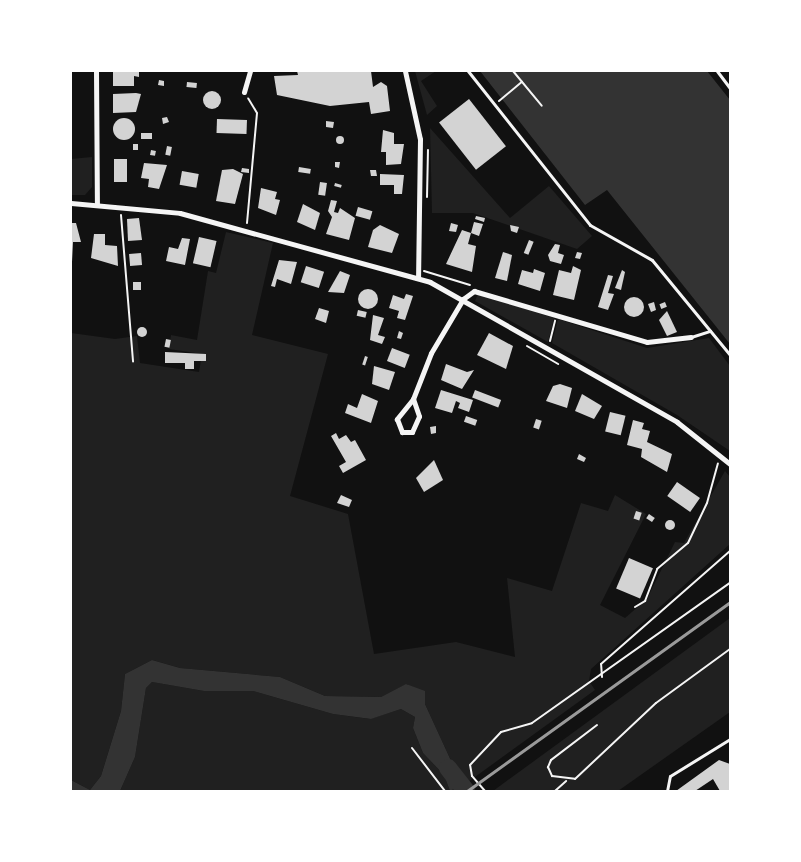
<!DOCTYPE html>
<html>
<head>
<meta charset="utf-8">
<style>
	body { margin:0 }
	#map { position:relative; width:801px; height:862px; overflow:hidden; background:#111; font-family:"Exo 2",sans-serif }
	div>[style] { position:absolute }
	.green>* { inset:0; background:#202020 }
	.water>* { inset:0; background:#333 }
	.river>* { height:18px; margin:-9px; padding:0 9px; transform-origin:9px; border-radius:9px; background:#333 }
	.building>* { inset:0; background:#d3d3d3; transform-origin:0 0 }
	.round { border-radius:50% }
	.path>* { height:2px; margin:-1px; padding:0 1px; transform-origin:1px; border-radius:1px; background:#f5f5f5 }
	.service>* { height:3px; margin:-1.5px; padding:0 1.5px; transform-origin:1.5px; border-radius:1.5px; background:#f5f5f5 }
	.minor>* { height:5px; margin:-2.5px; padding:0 2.5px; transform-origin:2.5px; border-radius:2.5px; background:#f5f5f5 }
	.rail>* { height:3px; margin:-1.5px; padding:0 1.5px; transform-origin:1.5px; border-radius:1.5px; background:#9a9a9a }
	span { translate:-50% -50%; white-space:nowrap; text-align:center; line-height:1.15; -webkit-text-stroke:4.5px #fff; paint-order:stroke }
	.frame { position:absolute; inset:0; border:72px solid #fff; pointer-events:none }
</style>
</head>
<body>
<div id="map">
	<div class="green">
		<div style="clip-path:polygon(415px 71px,436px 71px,421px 81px,437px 106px,427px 115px)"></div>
		<div style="clip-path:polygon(430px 128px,510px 218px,549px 186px,592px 236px,577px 249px,473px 213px,432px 213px)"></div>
		<div style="clip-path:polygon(92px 157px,92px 187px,85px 195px,71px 195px,71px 159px)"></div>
		<div style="clip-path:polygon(226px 232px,273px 243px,252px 335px,328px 354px,290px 496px,348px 514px,374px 654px,456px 642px,515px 657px,507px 578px,552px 591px,581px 503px,608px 511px,615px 495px,646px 514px,600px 605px,625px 618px,647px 599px,675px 542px,684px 543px,725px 471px,730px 477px,730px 544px,591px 669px,589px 681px,595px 690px,468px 782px,453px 765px,425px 704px,407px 684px,381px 697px,325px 696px,280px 677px,180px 668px,152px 660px,125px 674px,121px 711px,101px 776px,90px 790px,71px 780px,71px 333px,115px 339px,137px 336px,140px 363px,199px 372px,202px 354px,169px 349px,171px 335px,197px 340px,208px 271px,216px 273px)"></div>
		<div style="clip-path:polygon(478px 294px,554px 318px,548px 342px,475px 301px)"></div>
		<div style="clip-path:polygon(558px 319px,647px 348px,709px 338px,730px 366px,730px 451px,677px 415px,552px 343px)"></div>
		<div style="clip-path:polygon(730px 618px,730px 712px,618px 791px,493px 791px)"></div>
		<div style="clip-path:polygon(152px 682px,204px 691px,253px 691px,333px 714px,370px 719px,401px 709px,415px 717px,413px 728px,423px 753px,444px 775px,450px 791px,120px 791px,135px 757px,146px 688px)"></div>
	</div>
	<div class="water">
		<div style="clip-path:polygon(480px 71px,707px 71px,730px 100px,730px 344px,607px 190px,585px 205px)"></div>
		<div style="clip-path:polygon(152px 660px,180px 668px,280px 677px,325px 696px,381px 697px,406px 684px,425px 691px,425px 704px,453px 765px,468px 782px,450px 791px,444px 775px,423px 753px,413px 728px,415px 717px,401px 709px,371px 719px,333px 714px,253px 691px,204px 691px,152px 682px,146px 688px,135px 757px,120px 791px,71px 791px,71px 780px,90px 790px,101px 776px,121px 711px,125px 674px)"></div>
	</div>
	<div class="river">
		<div style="left:448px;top:768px;width:29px;rotate:52deg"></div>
	</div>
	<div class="building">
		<div style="clip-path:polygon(113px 71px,139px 71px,139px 77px,134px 76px,134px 86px,113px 86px)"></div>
		<div style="clip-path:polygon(297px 71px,371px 71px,373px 87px,381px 82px,387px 86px,390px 111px,371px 114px,369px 102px,330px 106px,277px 95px,274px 76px,298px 75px)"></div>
		<div style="clip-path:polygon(159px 80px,164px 81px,164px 86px,158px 85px)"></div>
		<div style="left:187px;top:82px;width:10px;height:5px;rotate:6deg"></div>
		<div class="round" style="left:203px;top:91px;width:18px;height:18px"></div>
		<div style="clip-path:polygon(136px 93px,141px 94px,136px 112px,113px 113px,113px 94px)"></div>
		<div style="left:469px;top:99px;width:60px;height:38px;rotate:52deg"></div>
		<div style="clip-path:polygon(167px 117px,169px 122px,163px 124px,162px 118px)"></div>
		<div class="round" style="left:113px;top:118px;width:22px;height:22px"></div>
		<div style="left:217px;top:119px;width:30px;height:14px;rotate:2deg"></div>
		<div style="clip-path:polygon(326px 121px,334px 122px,333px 128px,326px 127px)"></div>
		<div style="clip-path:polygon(383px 130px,394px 133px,394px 144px,404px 144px,401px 164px,386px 165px,386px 152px,381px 152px)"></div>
		<div style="left:141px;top:133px;width:11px;height:6px"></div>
		<div class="round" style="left:336px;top:136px;width:8px;height:8px"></div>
		<div style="left:133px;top:144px;width:5px;height:6px"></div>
		<div style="left:167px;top:146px;width:5px;height:9px;rotate:11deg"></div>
		<div style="left:151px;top:150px;width:5px;height:5px;rotate:11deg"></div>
		<div style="left:114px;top:159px;width:13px;height:23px"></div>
		<div style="clip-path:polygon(335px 162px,340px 162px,339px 168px,335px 167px)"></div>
		<div style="clip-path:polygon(144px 163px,167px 165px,159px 189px,148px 187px,149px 179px,141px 178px)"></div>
		<div style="left:299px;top:167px;width:12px;height:5px;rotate:9deg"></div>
		<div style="clip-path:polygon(242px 168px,249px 169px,249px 173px,241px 172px)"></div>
		<div style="clip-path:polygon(233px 169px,243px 174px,235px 204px,216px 201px,222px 170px)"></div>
		<div style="clip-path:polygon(370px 170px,376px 170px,377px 176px,371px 176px)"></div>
		<div style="left:182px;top:171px;width:17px;height:14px;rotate:10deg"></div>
		<div style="clip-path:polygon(380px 174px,404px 175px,402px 194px,394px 194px,394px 185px,380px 185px)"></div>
		<div style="left:320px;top:182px;width:7px;height:13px;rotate:8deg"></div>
		<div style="left:335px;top:183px;width:7px;height:3px;rotate:16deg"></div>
		<div style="clip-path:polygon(261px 188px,277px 192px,275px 199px,280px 200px,276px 215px,258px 208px)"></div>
		<div style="clip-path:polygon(331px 200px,337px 201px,334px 212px,338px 213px,340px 208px,355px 218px,349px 240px,326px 234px,332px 217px,328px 211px)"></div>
		<div style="clip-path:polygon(303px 204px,320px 213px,315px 230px,297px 222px)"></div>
		<div style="left:358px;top:207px;width:15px;height:9px;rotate:16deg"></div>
		<div style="clip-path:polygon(476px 216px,485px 218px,484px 222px,475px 219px)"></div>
		<div style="clip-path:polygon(139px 218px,142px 240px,128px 241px,127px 219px)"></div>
		<div style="clip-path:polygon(474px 222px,483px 224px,479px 236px,471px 233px,468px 244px,476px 246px,472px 272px,446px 264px,462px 230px,471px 233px)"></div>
		<div style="clip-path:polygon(71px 223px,76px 223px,81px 242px,73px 242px,73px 262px)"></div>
		<div style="clip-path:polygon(451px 223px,458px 225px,456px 232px,449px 231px)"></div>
		<div style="clip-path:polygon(380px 225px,399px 234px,392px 253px,368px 247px,373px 230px)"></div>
		<div style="clip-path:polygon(510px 225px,519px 227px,517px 233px,511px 231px)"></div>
		<div style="clip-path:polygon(94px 234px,105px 234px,105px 245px,117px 246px,118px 266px,91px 258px)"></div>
		<div style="left:199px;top:237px;width:18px;height:27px;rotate:13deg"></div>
		<div style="clip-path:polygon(182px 238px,190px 239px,185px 265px,166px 261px,169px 247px,178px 249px)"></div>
		<div style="left:529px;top:240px;width:5px;height:14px;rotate:22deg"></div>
		<div style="clip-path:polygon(555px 244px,560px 245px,558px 253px,564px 255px,561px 264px,550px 261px,548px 255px)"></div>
		<div style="clip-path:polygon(503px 252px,512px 255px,507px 281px,495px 278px)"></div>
		<div style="clip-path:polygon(577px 252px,582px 253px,580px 259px,575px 258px)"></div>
		<div style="left:141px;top:253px;width:12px;height:12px;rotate:85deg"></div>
		<div style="clip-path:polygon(279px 260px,297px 262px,291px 284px,277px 279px,275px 287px,271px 286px)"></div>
		<div style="left:306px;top:266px;width:19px;height:17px;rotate:18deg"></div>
		<div style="clip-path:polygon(573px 266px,581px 270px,574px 300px,553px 295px,559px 270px,571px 273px)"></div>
		<div style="clip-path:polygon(534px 269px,545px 273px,540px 291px,518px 284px,522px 270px,533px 273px)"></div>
		<div style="clip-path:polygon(622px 270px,625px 272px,621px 290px,615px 288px)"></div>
		<div style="clip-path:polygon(340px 271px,350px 275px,344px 293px,328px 292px)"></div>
		<div style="clip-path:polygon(608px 275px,613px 276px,608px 293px,614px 294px,608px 310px,598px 307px)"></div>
		<div style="left:133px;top:282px;width:8px;height:8px"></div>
		<div class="round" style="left:358px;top:289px;width:20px;height:20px"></div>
		<div style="clip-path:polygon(406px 294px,413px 296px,405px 320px,397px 318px,399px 311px,389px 308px,393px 295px,404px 299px)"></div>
		<div class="round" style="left:624px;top:297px;width:20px;height:20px"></div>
		<div style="clip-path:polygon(654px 302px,656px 310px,651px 312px,648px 304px)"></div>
		<div style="left:665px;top:302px;width:5px;height:6px;rotate:68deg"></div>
		<div style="clip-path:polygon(319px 308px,329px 311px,326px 323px,315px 319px)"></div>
		<div style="left:358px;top:310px;width:9px;height:6px;rotate:13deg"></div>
		<div style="clip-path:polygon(667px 311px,677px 332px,667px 336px,659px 320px)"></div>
		<div style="clip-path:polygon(373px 315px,384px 318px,378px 335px,385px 337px,382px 344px,370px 340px)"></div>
		<div class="round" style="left:137px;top:327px;width:10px;height:10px"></div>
		<div style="clip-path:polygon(399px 331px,403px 333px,401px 339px,397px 338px)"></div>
		<div style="clip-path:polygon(489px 333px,513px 346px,506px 369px,477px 355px)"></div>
		<div style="left:166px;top:339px;width:5px;height:8px;rotate:11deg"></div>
		<div style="left:392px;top:348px;width:19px;height:14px;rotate:21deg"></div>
		<div style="clip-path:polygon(165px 352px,206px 354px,206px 361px,194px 361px,194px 369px,185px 369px,185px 363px,165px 363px)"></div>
		<div style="left:365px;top:356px;width:3px;height:9px;rotate:18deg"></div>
		<div style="clip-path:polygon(446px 364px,467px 372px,474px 370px,462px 389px,441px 380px)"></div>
		<div style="clip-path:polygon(374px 366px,395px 372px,389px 390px,372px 384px)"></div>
		<div style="clip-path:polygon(560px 384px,572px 388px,567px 408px,546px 401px,553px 386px)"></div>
		<div style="clip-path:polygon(441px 390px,473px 400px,469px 412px,458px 408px,460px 403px,456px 401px,452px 413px,435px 408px)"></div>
		<div style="left:475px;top:390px;width:28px;height:8px;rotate:21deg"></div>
		<div style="clip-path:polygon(362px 394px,378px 401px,371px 423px,345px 413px,348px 404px,357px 408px)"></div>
		<div style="clip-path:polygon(582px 394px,602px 406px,594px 419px,575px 411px)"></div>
		<div style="left:610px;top:412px;width:16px;height:20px;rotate:14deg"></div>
		<div style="left:466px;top:416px;width:12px;height:6px;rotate:20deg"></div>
		<div style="left:536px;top:419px;width:6px;height:9px;rotate:18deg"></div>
		<div style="clip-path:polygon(633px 420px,644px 423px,642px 429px,650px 431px,647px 442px,672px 454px,667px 472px,641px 457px,642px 449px,627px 445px)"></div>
		<div style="clip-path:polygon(436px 426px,436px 433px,431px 434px,430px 427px)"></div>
		<div style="clip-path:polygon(336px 433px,339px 439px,346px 435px,351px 442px,355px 440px,366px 460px,343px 473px,339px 466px,346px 462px,331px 436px)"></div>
		<div style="clip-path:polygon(579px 454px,586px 458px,584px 462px,577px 459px)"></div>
		<div style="clip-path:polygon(434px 460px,443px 480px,424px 492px,416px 478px)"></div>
		<div style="left:677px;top:482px;width:28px;height:17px;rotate:35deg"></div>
		<div style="clip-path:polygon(341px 495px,352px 500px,349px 507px,337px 503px)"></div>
		<div style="left:636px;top:511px;width:6px;height:8px;rotate:18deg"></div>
		<div style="left:649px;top:514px;width:7px;height:5px;rotate:34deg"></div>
		<div class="round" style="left:665px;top:520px;width:10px;height:10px"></div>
		<div style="left:629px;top:558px;width:26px;height:33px;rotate:23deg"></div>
		<div style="clip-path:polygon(719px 760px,730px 764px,730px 791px,720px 791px,713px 779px,695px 791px,676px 791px)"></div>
	</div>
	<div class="path">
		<div style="left:513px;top:71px;width:45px;rotate:50.4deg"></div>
		<div style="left:499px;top:101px;width:30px;rotate:-40deg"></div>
		<div style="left:427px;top:197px;width:47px;rotate:-88.8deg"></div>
		<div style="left:121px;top:215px;width:147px;rotate:85.3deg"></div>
		<div style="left:247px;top:223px;width:110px;rotate:-84.8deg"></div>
		<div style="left:257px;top:113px;width:17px;rotate:-121deg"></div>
		<div style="left:424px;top:271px;width:48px;rotate:16.9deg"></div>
		<div style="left:550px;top:341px;width:21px;rotate:-76deg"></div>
		<div style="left:527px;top:346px;width:36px;rotate:30deg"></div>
		<div style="left:635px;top:607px;width:12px;rotate:-31deg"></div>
		<div style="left:645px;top:601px;width:34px;rotate:-69deg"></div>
		<div style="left:657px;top:569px;width:40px;rotate:-40deg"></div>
		<div style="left:688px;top:543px;width:44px;rotate:-64.6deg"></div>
		<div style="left:707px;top:503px;width:41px;rotate:-74.6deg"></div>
		<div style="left:602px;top:677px;width:13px;rotate:-94deg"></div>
		<div style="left:601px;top:664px;width:171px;rotate:-41.2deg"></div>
		<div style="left:597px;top:725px;width:58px;rotate:142.7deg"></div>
		<div style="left:551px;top:760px;width:8px;rotate:113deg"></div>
		<div style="left:548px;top:767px;width:10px;rotate:66deg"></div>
		<div style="left:552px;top:776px;width:23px;rotate:7deg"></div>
		<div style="left:575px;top:779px;width:111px;rotate:-43.2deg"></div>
		<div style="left:656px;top:703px;width:92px;rotate:-36.1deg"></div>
		<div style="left:412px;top:748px;width:54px;rotate:52.5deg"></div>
		<div style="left:485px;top:791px;width:20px;rotate:-131deg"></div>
		<div style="left:472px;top:776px;width:11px;rotate:-100deg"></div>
		<div style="left:470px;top:765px;width:45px;rotate:-46.8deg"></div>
		<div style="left:501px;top:732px;width:32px;rotate:-16deg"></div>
		<div style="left:532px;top:723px;width:242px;rotate:-35.3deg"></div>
		<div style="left:555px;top:791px;width:15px;rotate:-42deg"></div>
	</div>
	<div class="service">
		<div style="left:468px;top:71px;width:196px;rotate:51.6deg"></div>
		<div style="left:590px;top:225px;width:71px;rotate:29.4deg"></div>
		<div style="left:652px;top:260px;width:123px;rotate:50.6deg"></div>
		<div style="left:717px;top:71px;width:21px;rotate:53deg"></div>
		<div style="left:691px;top:337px;width:20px;rotate:-18deg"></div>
		<div style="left:667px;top:791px;width:15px;rotate:-79deg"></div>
		<div style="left:670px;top:776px;width:70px;rotate:-31.7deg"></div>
	</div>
	<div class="minor">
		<div style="left:96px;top:71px;width:134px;rotate:89.6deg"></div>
		<div style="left:405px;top:71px;width:70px;rotate:77.6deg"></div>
		<div style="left:420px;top:139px;width:139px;rotate:90.8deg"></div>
		<div style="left:244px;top:92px;width:22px;rotate:-74deg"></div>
		<div style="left:71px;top:203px;width:109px;rotate:5.2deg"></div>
		<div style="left:180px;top:213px;width:259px;rotate:15.4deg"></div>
		<div style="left:430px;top:282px;width:284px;rotate:29.5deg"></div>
		<div style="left:677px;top:422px;width:68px;rotate:38.4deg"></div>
		<div style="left:413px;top:399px;width:26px;rotate:129deg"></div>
		<div style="left:397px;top:419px;width:14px;rotate:69deg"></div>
		<div style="left:402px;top:432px;width:10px"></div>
		<div style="left:412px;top:432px;width:17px;rotate:-66deg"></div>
		<div style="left:419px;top:416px;width:18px;rotate:-109deg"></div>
		<div style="left:413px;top:399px;width:49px;rotate:-68.6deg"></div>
		<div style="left:431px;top:353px;width:63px;rotate:-59.3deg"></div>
		<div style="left:463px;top:299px;width:14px;rotate:-36deg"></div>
		<div style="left:474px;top:291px;width:180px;rotate:16.4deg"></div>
		<div style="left:647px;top:342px;width:44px;rotate:-6.5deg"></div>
	</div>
	<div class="rail">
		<div style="left:467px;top:791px;width:324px;rotate:-35.7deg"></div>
	</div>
	<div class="frame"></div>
</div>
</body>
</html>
